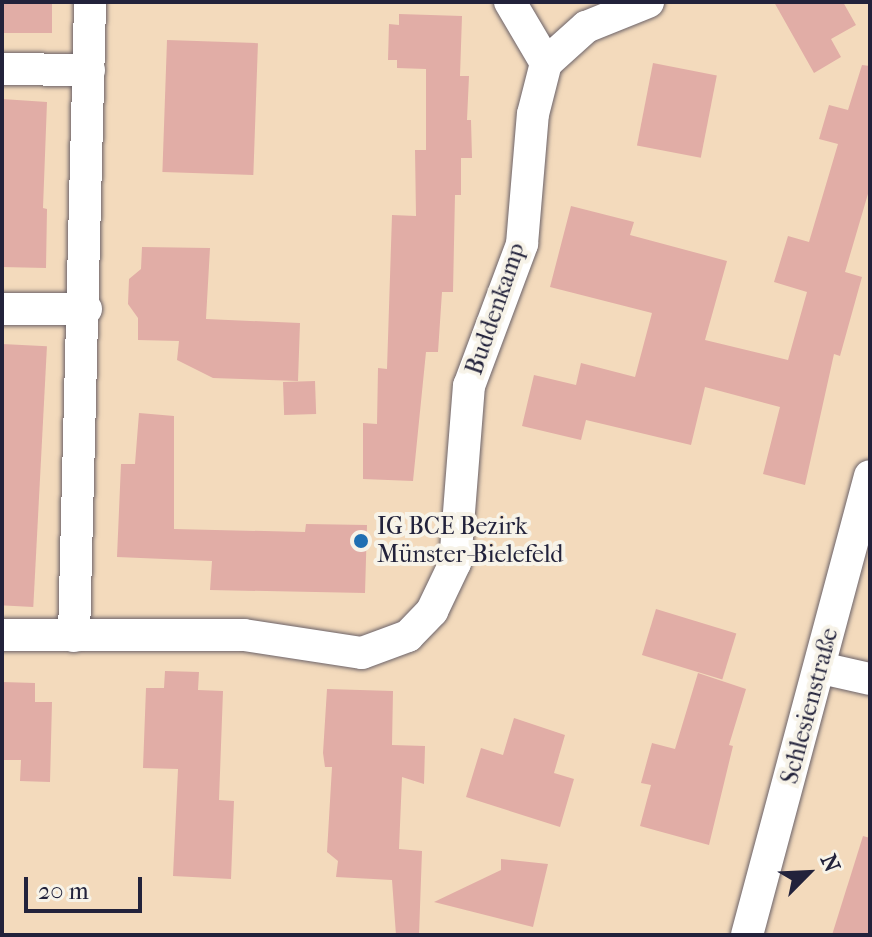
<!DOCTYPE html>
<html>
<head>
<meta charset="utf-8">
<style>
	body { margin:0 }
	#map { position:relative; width:872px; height:937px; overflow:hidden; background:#f3dabc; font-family:"IM FELL French Canon",serif }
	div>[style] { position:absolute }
	.building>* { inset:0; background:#e1ada6; transform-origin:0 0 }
	.roads { filter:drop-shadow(0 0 2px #6b6268) drop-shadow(0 0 2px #6b6268) }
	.minor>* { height:32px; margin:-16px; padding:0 16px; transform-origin:16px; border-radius:16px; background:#fff }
	.dots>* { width:22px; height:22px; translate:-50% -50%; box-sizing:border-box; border:4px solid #f7f3e8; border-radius:50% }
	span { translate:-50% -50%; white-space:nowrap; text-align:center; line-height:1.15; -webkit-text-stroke:8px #f7f3e8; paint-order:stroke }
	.street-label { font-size:24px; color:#22223b }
	.poi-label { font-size:24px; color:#22223b }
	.left { translate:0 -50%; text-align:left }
	.frame { position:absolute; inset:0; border:4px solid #22223b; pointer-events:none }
	.north { position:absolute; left:768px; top:833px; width:80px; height:80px; -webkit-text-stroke:6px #f7f3e8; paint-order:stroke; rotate:66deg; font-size:22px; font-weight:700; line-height:32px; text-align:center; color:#22223b }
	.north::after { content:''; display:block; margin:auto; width:28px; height:36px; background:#22223b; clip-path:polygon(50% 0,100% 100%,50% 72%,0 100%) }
	.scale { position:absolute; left:24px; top:877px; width:118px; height:36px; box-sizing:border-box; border:4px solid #22223b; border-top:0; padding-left:10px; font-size:24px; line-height:28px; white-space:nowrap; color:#22223b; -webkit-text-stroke:6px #f7f3e8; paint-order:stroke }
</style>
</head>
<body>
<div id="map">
	<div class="building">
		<div style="left:4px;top:2px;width:48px;height:31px"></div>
		<div style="clip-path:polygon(774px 2px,843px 2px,856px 25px,831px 39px,841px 57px,814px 73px)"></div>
		<div style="clip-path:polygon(399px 14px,462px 16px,460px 76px,469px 76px,467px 120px,471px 120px,472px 158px,461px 158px,461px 195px,455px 195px,453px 292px,442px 292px,438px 352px,426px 352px,413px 481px,363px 479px,363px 423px,377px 424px,378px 368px,387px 369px,392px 215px,416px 216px,415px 150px,426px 150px,426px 69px,397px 68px,397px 60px,388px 60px,389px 24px,399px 25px)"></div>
		<div style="left:167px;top:40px;width:91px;height:132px;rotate:2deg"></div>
		<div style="left:653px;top:63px;width:65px;height:84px;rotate:11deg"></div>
		<div style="clip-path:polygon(862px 65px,870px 66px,870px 187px,845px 272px,862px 277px,840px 356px,834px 354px,805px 485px,763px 474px,780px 407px,705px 387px,691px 445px,586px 420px,581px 440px,522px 426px,534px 375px,576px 385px,581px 363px,635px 377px,652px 313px,550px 287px,571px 206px,634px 222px,630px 235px,727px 261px,705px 340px,788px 360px,807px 292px,774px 282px,788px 236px,809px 242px,838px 144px,819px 139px,829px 105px,848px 110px)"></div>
		<div style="clip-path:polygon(2px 99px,47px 102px,43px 208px,47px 209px,46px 268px,2px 267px)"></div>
		<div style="clip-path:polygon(142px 247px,210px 248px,206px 319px,300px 323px,298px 381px,213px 378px,177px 360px,179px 341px,138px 340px,138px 318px,128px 304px,129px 279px,141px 269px)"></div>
		<div style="left:2px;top:344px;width:45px;height:261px;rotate:3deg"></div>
		<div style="left:315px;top:381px;width:33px;height:32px;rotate:88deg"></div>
		<div style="clip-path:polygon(139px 413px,174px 416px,174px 529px,305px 532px,306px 524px,367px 525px,365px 593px,210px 590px,212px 561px,117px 557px,121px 464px,135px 464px)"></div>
		<div style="left:656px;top:609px;width:84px;height:48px;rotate:17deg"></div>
		<div style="clip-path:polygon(165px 671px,199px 672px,198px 690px,223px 691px,219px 800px,234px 801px,231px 879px,173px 876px,178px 769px,143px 768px,146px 688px,164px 688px)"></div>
		<div style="clip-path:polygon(698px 673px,746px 689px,729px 745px,733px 746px,709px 845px,640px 826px,651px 785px,641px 783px,652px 743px,675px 749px)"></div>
		<div style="clip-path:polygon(2px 682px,35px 683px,35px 702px,52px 702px,50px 782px,20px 781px,21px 760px,2px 760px)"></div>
		<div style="clip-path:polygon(327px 689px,393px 691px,392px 745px,425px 746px,424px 784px,402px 777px,399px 849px,422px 851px,419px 935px,396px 935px,392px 880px,336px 877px,338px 861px,327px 852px,332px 767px,325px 767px,323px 753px)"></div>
		<div style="clip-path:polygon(514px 718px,565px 735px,554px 773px,574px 779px,560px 827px,466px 797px,481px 748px,503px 755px)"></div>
		<div style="clip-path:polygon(863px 836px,870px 838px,870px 935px,832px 935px)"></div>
		<div style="clip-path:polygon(501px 859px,548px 864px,533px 927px,434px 902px,501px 870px)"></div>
	</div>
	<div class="roads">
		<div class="minor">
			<div style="left:510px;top:2px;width:71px;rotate:59.5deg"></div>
			<div style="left:546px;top:63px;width:54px;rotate:-42deg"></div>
			<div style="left:586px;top:27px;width:67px;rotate:-22deg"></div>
			<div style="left:2px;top:69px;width:87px;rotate:0.7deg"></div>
			<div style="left:2px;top:309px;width:84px"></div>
			<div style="left:2px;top:635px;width:242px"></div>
			<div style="left:244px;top:635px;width:119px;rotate:8.7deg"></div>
			<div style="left:362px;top:653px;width:49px;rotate:-20.3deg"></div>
			<div style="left:408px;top:636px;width:35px;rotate:-46deg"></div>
			<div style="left:432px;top:611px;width:53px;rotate:-64.4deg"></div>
			<div style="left:455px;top:563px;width:178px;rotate:-85.5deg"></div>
			<div style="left:469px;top:386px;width:152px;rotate:-69.5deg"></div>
			<div style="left:522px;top:244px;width:130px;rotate:-85.2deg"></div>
			<div style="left:533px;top:114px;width:53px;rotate:-75.7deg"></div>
			<div style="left:74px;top:636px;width:634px;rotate:-88.55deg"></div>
			<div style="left:821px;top:668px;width:50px;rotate:12.7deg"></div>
			<div style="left:747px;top:935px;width:475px;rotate:-75deg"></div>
		</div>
	</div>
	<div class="dots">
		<div style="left:361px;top:541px;background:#1f6fb2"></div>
	</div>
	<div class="street-label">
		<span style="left:496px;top:309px;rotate:-71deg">Buddenkamp</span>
		<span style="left:810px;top:706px;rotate:-75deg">Schlesienstraße</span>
	</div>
	<div class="poi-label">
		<span class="left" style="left:377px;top:541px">IG BCE Bezirk<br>Münster-Bielefeld</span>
	</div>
	<div class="frame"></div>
	<div class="north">N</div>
	<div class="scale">20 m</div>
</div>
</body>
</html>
